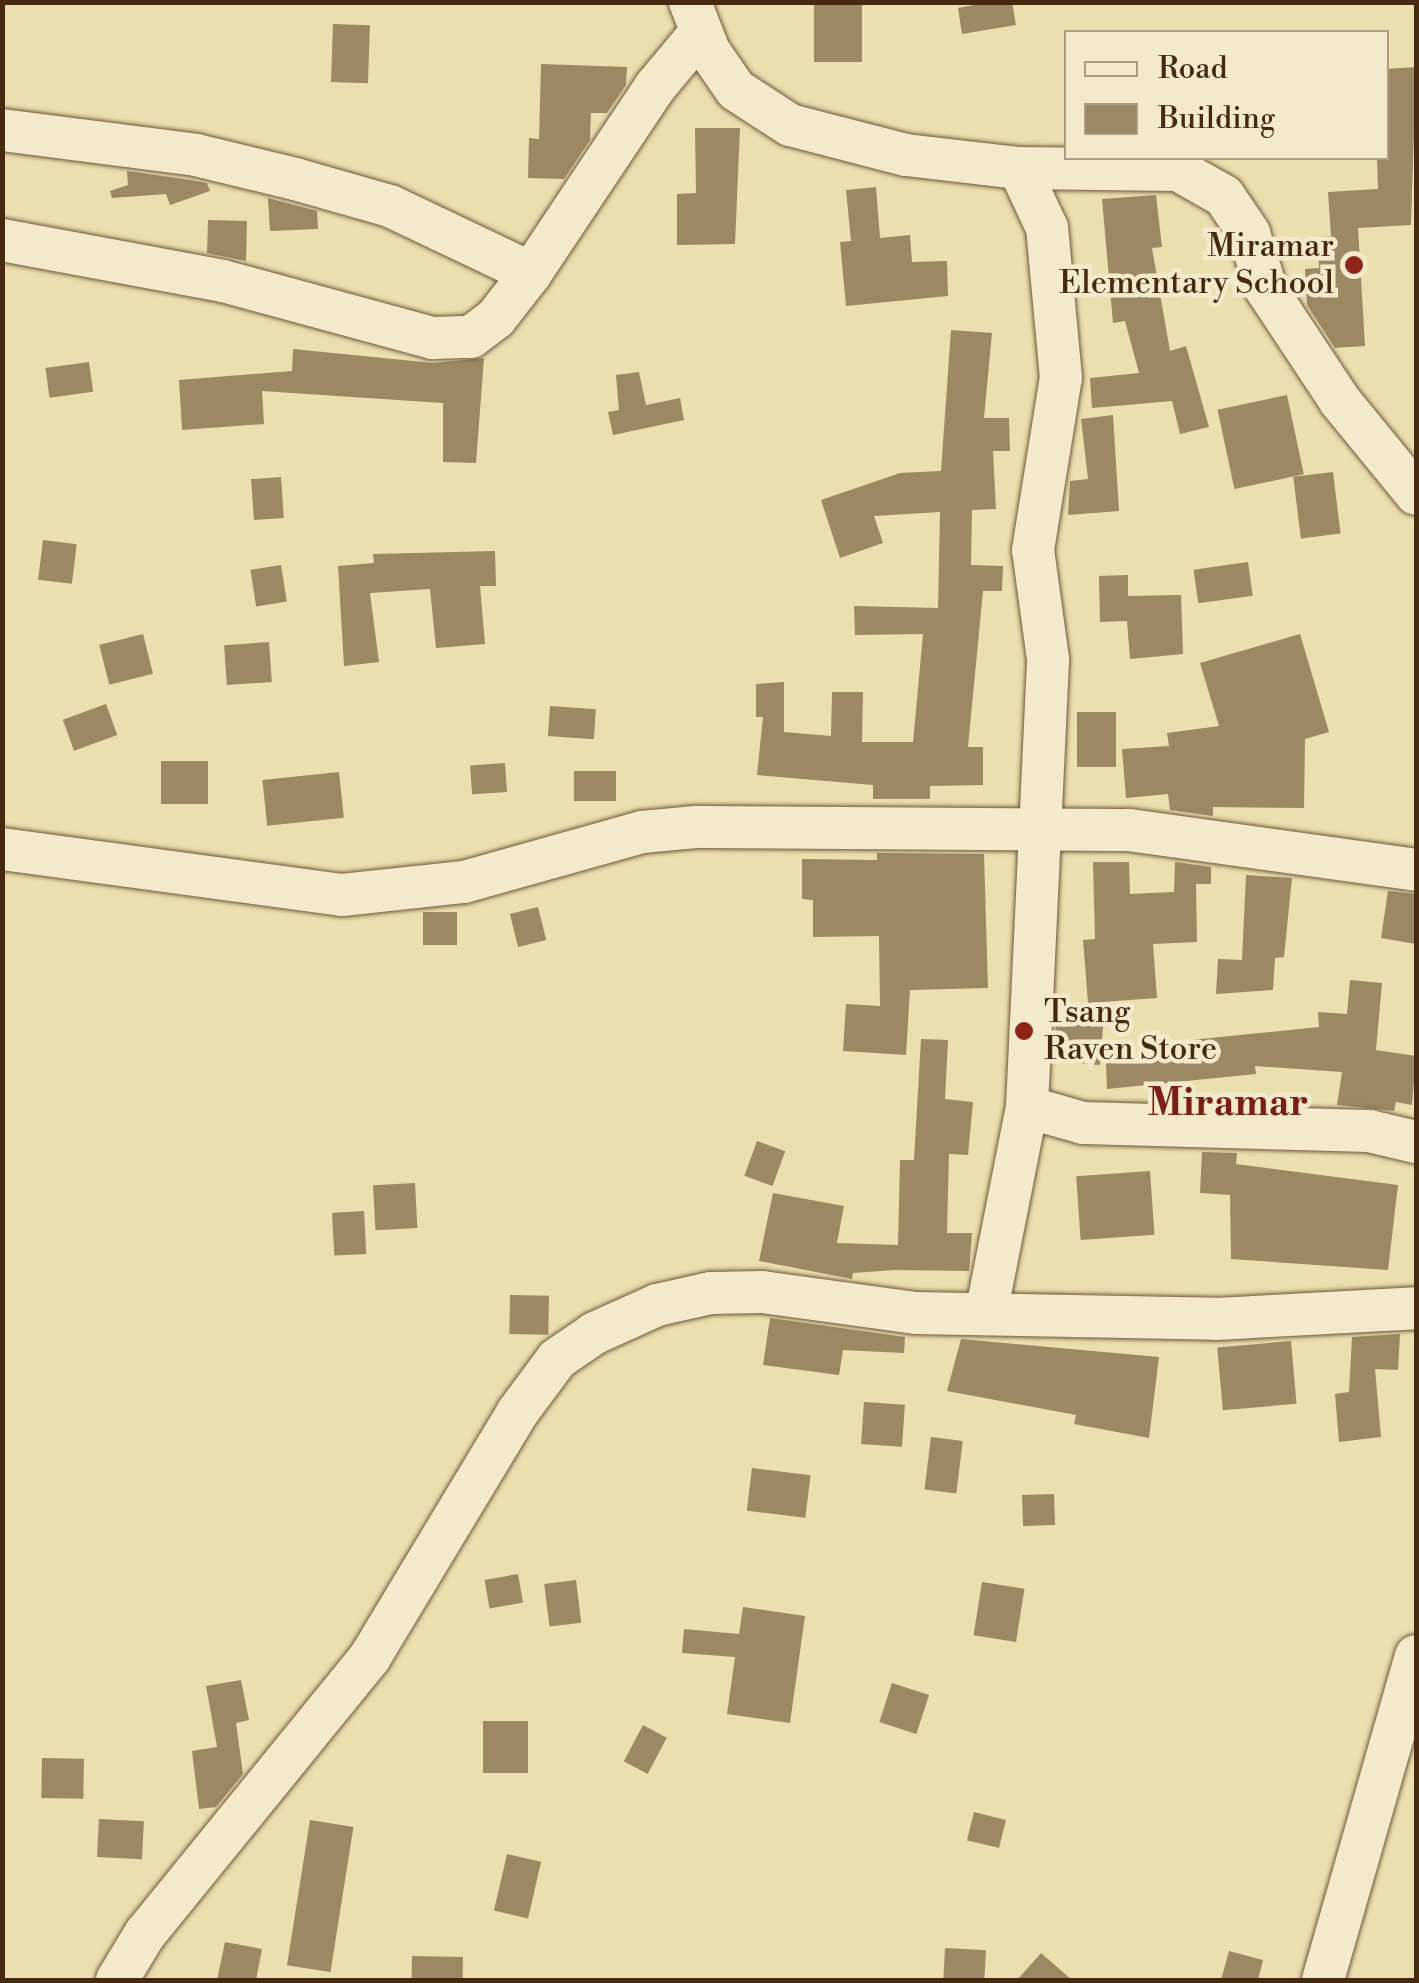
<!DOCTYPE html>
<html>
<head>
<meta charset="utf-8">
<style>
	body { margin:0 }
	#map { position:relative; width:1419px; height:1983px; overflow:hidden; background:#ebdeaf; font-family:"Libre Bodoni",serif }
	div>[style] { position:absolute }
	.building>* { inset:0; background:#9c8862; transform-origin:0 0 }
	.roads { filter:drop-shadow(0 0 2px #6f5737) drop-shadow(0 0 2px #6f5737) }
	.minor>* { height:42px; margin:-21px; padding:0 21px; transform-origin:21px; border-radius:21px; background:#f2eacb }
	.dots>* { width:28px; height:28px; translate:-50% -50%; box-sizing:border-box; border:5px solid #f2eacb; border-radius:50% }
	span { translate:-50% -50%; white-space:nowrap; text-align:center; line-height:1.15; -webkit-text-stroke:9px #f2eacb; paint-order:stroke }
	.poi-label { font-size:32px; color:#462a0f }
	.right { translate:-100% -50%; text-align:right }
	.left { translate:0 -50%; text-align:left }
	.quarter-label { font-size:38px; color:#7a1f14; font-weight:700 }
	.frame { position:absolute; inset:0; border:5px solid #462a0f; pointer-events:none }
	.legend { position:absolute; left:1064px; top:30px; width:325px; height:130px; box-sizing:border-box; background:#f2eacb; border:2px solid #ad9d80; margin:0; padding:12px 18px; list-style:none; font-size:30px; color:#462a0f }
	.legend li { display:flex; align-items:center; gap:20px; height:50px }
	.legend b { width:50px; border:2px solid #ad9d80 }
</style>
</head>
<body>
<div id="map">
	<div class="building">
		<div style="left:814px;top:2px;width:48px;height:60px"></div>
		<div style="clip-path:polygon(990px 2px,1012px 2px,1016px 25px,962px 34px,958px 8px)"></div>
		<div style="left:333px;top:24px;width:37px;height:58px;rotate:2deg"></div>
		<div style="clip-path:polygon(541px 64px,627px 67px,626px 85px,607px 113px,591px 113px,590px 140px,564px 179px,528px 178px,529px 138px,539px 139px)"></div>
		<div style="clip-path:polygon(1416px 67px,1411px 225px,1358px 228px,1365px 346px,1335px 348px,1307px 305px,1305px 269px,1319px 268px,1318px 237px,1331px 236px,1328px 192px,1378px 189px,1377px 158px,1386px 158px,1386px 69px)"></div>
		<div style="clip-path:polygon(695px 128px,740px 128px,735px 244px,677px 245px,677px 194px,696px 193px)"></div>
		<div style="clip-path:polygon(127px 171px,191px 180px,207px 183px,210px 191px,170px 205px,166px 194px,112px 198px,110px 191px,128px 185px)"></div>
		<div style="clip-path:polygon(876px 187px,880px 238px,910px 235px,912px 262px,947px 261px,948px 296px,846px 306px,840px 242px,851px 241px,846px 190px)"></div>
		<div style="clip-path:polygon(1156px 195px,1162px 247px,1152px 248px,1170px 351px,1186px 346px,1209px 427px,1180px 434px,1172px 401px,1092px 408px,1090px 378px,1139px 373px,1125px 321px,1113px 323px,1102px 199px)"></div>
		<div style="clip-path:polygon(268px 198px,317px 211px,318px 229px,270px 231px)"></div>
		<div style="clip-path:polygon(208px 220px,247px 221px,246px 261px,207px 253px)"></div>
		<div style="clip-path:polygon(951px 330px,992px 333px,984px 418px,1009px 418px,1010px 451px,993px 451px,996px 509px,972px 510px,971px 565px,1003px 566px,1002px 591px,983px 591px,968px 747px,983px 747px,983px 785px,930px 786px,930px 799px,873px 799px,873px 785px,757px 775px,763px 717px,756px 717px,756px 684px,784px 682px,784px 732px,831px 736px,832px 692px,863px 692px,862px 742px,913px 742px,923px 634px,855px 635px,854px 606px,938px 608px,940px 512px,874px 516px,883px 543px,840px 558px,821px 500px,900px 473px,941px 471px)"></div>
		<div style="clip-path:polygon(293px 349px,433px 363px,484px 358px,476px 463px,443px 462px,443px 403px,262px 391px,264px 424px,182px 430px,179px 380px,292px 371px)"></div>
		<div style="left:89px;top:362px;width:30px;height:44px;rotate:82deg"></div>
		<div style="clip-path:polygon(639px 372px,646px 405px,680px 398px,684px 420px,613px 435px,608px 412px,619px 410px,616px 375px)"></div>
		<div style="left:1287px;top:395px;width:81px;height:71px;rotate:78deg"></div>
		<div style="clip-path:polygon(1113px 415px,1119px 511px,1068px 515px,1070px 481px,1088px 479px,1081px 419px)"></div>
		<div style="left:1333px;top:472px;width:62px;height:40px;rotate:83deg"></div>
		<div style="left:281px;top:477px;width:41px;height:30px;rotate:86deg"></div>
		<div style="left:43px;top:540px;width:34px;height:40px;rotate:7deg"></div>
		<div style="clip-path:polygon(495px 551px,496px 586px,480px 586px,485px 644px,436px 648px,430px 589px,370px 593px,379px 662px,344px 666px,338px 566px,374px 563px,373px 554px)"></div>
		<div style="left:1248px;top:562px;width:34px;height:55px;rotate:82deg"></div>
		<div style="left:281px;top:565px;width:37px;height:31px;rotate:81deg"></div>
		<div style="clip-path:polygon(1128px 575px,1128px 596px,1181px 595px,1183px 654px,1130px 659px,1127px 621px,1100px 622px,1099px 576px)"></div>
		<div style="left:143px;top:634px;width:41px;height:45px;rotate:76deg"></div>
		<div style="clip-path:polygon(1300px 634px,1329px 732px,1305px 739px,1304px 808px,1213px 807px,1213px 816px,1170px 810px,1168px 794px,1126px 798px,1122px 749px,1169px 746px,1167px 733px,1219px 726px,1200px 663px)"></div>
		<div style="left:269px;top:642px;width:40px;height:45px;rotate:86deg"></div>
		<div style="left:106px;top:704px;width:33px;height:46px;rotate:70deg"></div>
		<div style="left:550px;top:706px;width:46px;height:30px;rotate:4deg"></div>
		<div style="left:1077px;top:712px;width:39px;height:55px"></div>
		<div style="left:161px;top:761px;width:47px;height:43px"></div>
		<div style="left:505px;top:763px;width:29px;height:35px;rotate:86deg"></div>
		<div style="left:574px;top:771px;width:42px;height:30px"></div>
		<div style="left:339px;top:772px;width:46px;height:77px;rotate:84deg"></div>
		<div style="clip-path:polygon(877px 853px,984px 854px,988px 988px,910px 990px,906px 1055px,843px 1051px,846px 1004px,880px 1006px,879px 936px,813px 937px,813px 900px,802px 899px,802px 859px,877px 860px)"></div>
		<div style="clip-path:polygon(1093px 862px,1129px 862px,1130px 894px,1174px 892px,1175px 862px,1211px 867px,1211px 884px,1196px 884px,1197px 942px,1153px 944px,1157px 998px,1088px 1003px,1083px 940px,1095px 939px)"></div>
		<div style="clip-path:polygon(1246px 875px,1292px 878px,1284px 957px,1275px 958px,1273px 990px,1216px 994px,1218px 959px,1242px 960px)"></div>
		<div style="clip-path:polygon(1388px 891px,1416px 894px,1416px 944px,1381px 938px)"></div>
		<div style="left:538px;top:907px;width:34px;height:29px;rotate:76deg"></div>
		<div style="left:457px;top:912px;width:33px;height:34px;rotate:90deg"></div>
		<div style="clip-path:polygon(1350px 980px,1382px 983px,1376px 1050px,1416px 1056px,1412px 1105px,1396px 1102px,1394px 1111px,1337px 1105px,1342px 1072px,1255px 1066px,1256px 1074px,1107px 1089px,1106px 1063px,1153px 1061px,1151px 1044px,1319px 1027px,1318px 1012px,1347px 1014px)"></div>
		<div style="clip-path:polygon(1075px 1012px,1104px 1015px,1100px 1065px,1054px 1061px,1056px 1020px,1074px 1021px)"></div>
		<div style="clip-path:polygon(921px 1039px,948px 1040px,945px 1099px,973px 1102px,968px 1155px,949px 1154px,947px 1233px,972px 1233px,969px 1271px,895px 1270px,853px 1273px,852px 1279px,759px 1261px,773px 1193px,844px 1206px,837px 1243px,898px 1245px,900px 1160px,914px 1160px)"></div>
		<div style="left:757px;top:1141px;width:30px;height:37px;rotate:20deg"></div>
		<div style="clip-path:polygon(1202px 1152px,1237px 1153px,1236px 1164px,1398px 1185px,1388px 1270px,1231px 1259px,1230px 1195px,1200px 1193px)"></div>
		<div style="left:1150px;top:1171px;width:64px;height:74px;rotate:86deg"></div>
		<div style="left:415px;top:1183px;width:45px;height:42px;rotate:87deg"></div>
		<div style="left:364px;top:1211px;width:43px;height:32px;rotate:87deg"></div>
		<div style="left:510px;top:1295px;width:39px;height:39px;rotate:1deg"></div>
		<div style="clip-path:polygon(770px 1318px,905px 1337px,904px 1353px,843px 1350px,839px 1375px,763px 1365px)"></div>
		<div style="clip-path:polygon(1400px 1334px,1398px 1370px,1375px 1369px,1381px 1437px,1339px 1442px,1335px 1394px,1349px 1392px,1352px 1337px)"></div>
		<div style="clip-path:polygon(961px 1339px,1159px 1357px,1149px 1438px,1074px 1424px,1076px 1415px,947px 1391px)"></div>
		<div style="left:1291px;top:1341px;width:63px;height:74px;rotate:85deg"></div>
		<div style="left:864px;top:1402px;width:41px;height:42px;rotate:4deg"></div>
		<div style="left:931px;top:1437px;width:32px;height:53px;rotate:7deg"></div>
		<div style="left:752px;top:1468px;width:59px;height:43px;rotate:7deg"></div>
		<div style="left:1054px;top:1494px;width:31px;height:32px;rotate:88deg"></div>
		<div style="left:518px;top:1574px;width:29px;height:34px;rotate:80deg"></div>
		<div style="left:576px;top:1580px;width:43px;height:32px;rotate:83deg"></div>
		<div style="left:982px;top:1582px;width:43px;height:54px;rotate:9deg"></div>
		<div style="clip-path:polygon(743px 1607px,805px 1616px,790px 1723px,727px 1714px,735px 1657px,682px 1653px,684px 1629px,739px 1634px)"></div>
		<div style="clip-path:polygon(241px 1680px,249px 1720px,236px 1723px,243px 1774px,216px 1807px,199px 1809px,192px 1751px,217px 1747px,206px 1686px)"></div>
		<div style="left:892px;top:1683px;width:39px;height:41px;rotate:18deg"></div>
		<div style="left:483px;top:1721px;width:45px;height:52px"></div>
		<div style="left:643px;top:1725px;width:27px;height:41px;rotate:28deg"></div>
		<div style="left:42px;top:1758px;width:42px;height:40px;rotate:1deg"></div>
		<div style="left:974px;top:1812px;width:33px;height:29px;rotate:14deg"></div>
		<div style="left:99px;top:1819px;width:45px;height:38px;rotate:3deg"></div>
		<div style="left:310px;top:1820px;width:44px;height:147px;rotate:9deg"></div>
		<div style="left:507px;top:1854px;width:35px;height:58px;rotate:13deg"></div>
		<div style="clip-path:polygon(225px 1942px,262px 1949px,256px 1980px,217px 1980px)"></div>
		<div style="left:945px;top:1948px;width:41px;height:32px;rotate:3deg"></div>
		<div style="clip-path:polygon(1229px 1951px,1263px 1960px,1258px 1980px,1221px 1980px)"></div>
		<div style="clip-path:polygon(1041px 1953px,1072px 1980px,1017px 1980px)"></div>
		<div style="left:412px;top:1956px;width:51px;height:24px;rotate:1deg"></div>
	</div>
	<div class="roads">
		<div class="minor">
			<div style="left:690px;top:2px;width:53px;rotate:68.8deg"></div>
			<div style="left:709px;top:51px;width:47px;rotate:55.3deg"></div>
			<div style="left:736px;top:90px;width:64px;rotate:32.9deg"></div>
			<div style="left:790px;top:125px;width:120px;rotate:14.5deg"></div>
			<div style="left:906px;top:155px;width:114px;rotate:6.6deg"></div>
			<div style="left:1019px;top:168px;width:159px;rotate:0.7deg"></div>
			<div style="left:1178px;top:170px;width:53px;rotate:29.5deg"></div>
			<div style="left:1224px;top:196px;width:45px;rotate:56deg"></div>
			<div style="left:1249px;top:233px;width:59px;rotate:73.1deg"></div>
			<div style="left:1266px;top:289px;width:134px;rotate:56.5deg"></div>
			<div style="left:1340px;top:401px;width:120px;rotate:50.7deg"></div>
			<div style="left:2px;top:130px;width:196px;rotate:7.3deg"></div>
			<div style="left:196px;top:155px;width:102px;rotate:13.6deg"></div>
			<div style="left:295px;top:179px;width:99px;rotate:15.9deg"></div>
			<div style="left:390px;top:206px;width:156px;rotate:25.4deg"></div>
			<div style="left:2px;top:240px;width:225px;rotate:10.5deg"></div>
			<div style="left:223px;top:281px;width:218px;rotate:15.2deg"></div>
			<div style="left:433px;top:338px;width:38px;rotate:-2deg"></div>
			<div style="left:471px;top:337px;width:31px;rotate:-37deg"></div>
			<div style="left:496px;top:318px;width:57px;rotate:-52.1deg"></div>
			<div style="left:531px;top:273px;width:224px;rotate:-56.3deg"></div>
			<div style="left:655px;top:87px;width:70px;rotate:-50.2deg"></div>
			<div style="left:2px;top:849px;width:343px;rotate:7.7deg"></div>
			<div style="left:342px;top:895px;width:123px;rotate:-6.1deg"></div>
			<div style="left:464px;top:882px;width:185px;rotate:-15.7deg"></div>
			<div style="left:642px;top:832px;width:54px;rotate:-5.3deg"></div>
			<div style="left:696px;top:827px;width:433px;rotate:0.4deg"></div>
			<div style="left:1129px;top:830px;width:290px;rotate:7.9deg"></div>
			<div style="left:1027px;top:1107px;width:58px;rotate:15.9deg"></div>
			<div style="left:1083px;top:1123px;width:286px;rotate:1.6deg"></div>
			<div style="left:1369px;top:1131px;width:48px;rotate:13.2deg"></div>
			<div style="left:986px;top:1314px;width:211px;rotate:-78.8deg"></div>
			<div style="left:1027px;top:1107px;width:448px;rotate:-87.3deg"></div>
			<div style="left:1048px;top:659px;width:110px;rotate:-97.8deg"></div>
			<div style="left:1033px;top:550px;width:174px;rotate:-80.8deg"></div>
			<div style="left:1061px;top:378px;width:151px;rotate:-95.3deg"></div>
			<div style="left:1047px;top:228px;width:66px;rotate:-115deg"></div>
			<div style="left:117px;top:1980px;width:54px;rotate:-58.7deg"></div>
			<div style="left:145px;top:1934px;width:357px;rotate:-50.9deg"></div>
			<div style="left:370px;top:1657px;width:285px;rotate:-58.9deg"></div>
			<div style="left:517px;top:1413px;width:67px;rotate:-53.5deg"></div>
			<div style="left:557px;top:1359px;width:46px;rotate:-34.4deg"></div>
			<div style="left:595px;top:1333px;width:68px;rotate:-24.3deg"></div>
			<div style="left:657px;top:1305px;width:55px;rotate:-12.5deg"></div>
			<div style="left:711px;top:1293px;width:51px;rotate:-1.1deg"></div>
			<div style="left:762px;top:1292px;width:155px;rotate:7.8deg"></div>
			<div style="left:916px;top:1313px;width:300px;rotate:1.1deg"></div>
			<div style="left:1216px;top:1319px;width:200px;rotate:-3.1deg"></div>
			<div style="left:1323px;top:1980px;width:337px;rotate:-74deg"></div>
		</div>
	</div>
	<div class="dots">
		<div style="left:1354px;top:265px;background:#8f2418"></div>
		<div style="left:1024px;top:1031px;background:#8f2418"></div>
	</div>
	<div class="poi-label">
		<span class="right" style="left:1334px;top:265px">Miramar<br>Elementary School</span>
		<span class="left" style="left:1044px;top:1031px">Tsang<br>Raven Store</span>
	</div>
	<div class="quarter-label">
		<span style="left:1228px;top:1104px">Miramar</span>
	</div>
	<div class="frame"></div>
	<ul class="legend">
	<li><b style="height:12px;background:#f2eacb"></b>Road</li>
	<li><b style="height:28px;background:#9c8862"></b>Building</li>
	</ul>
</div>
</body>
</html>
